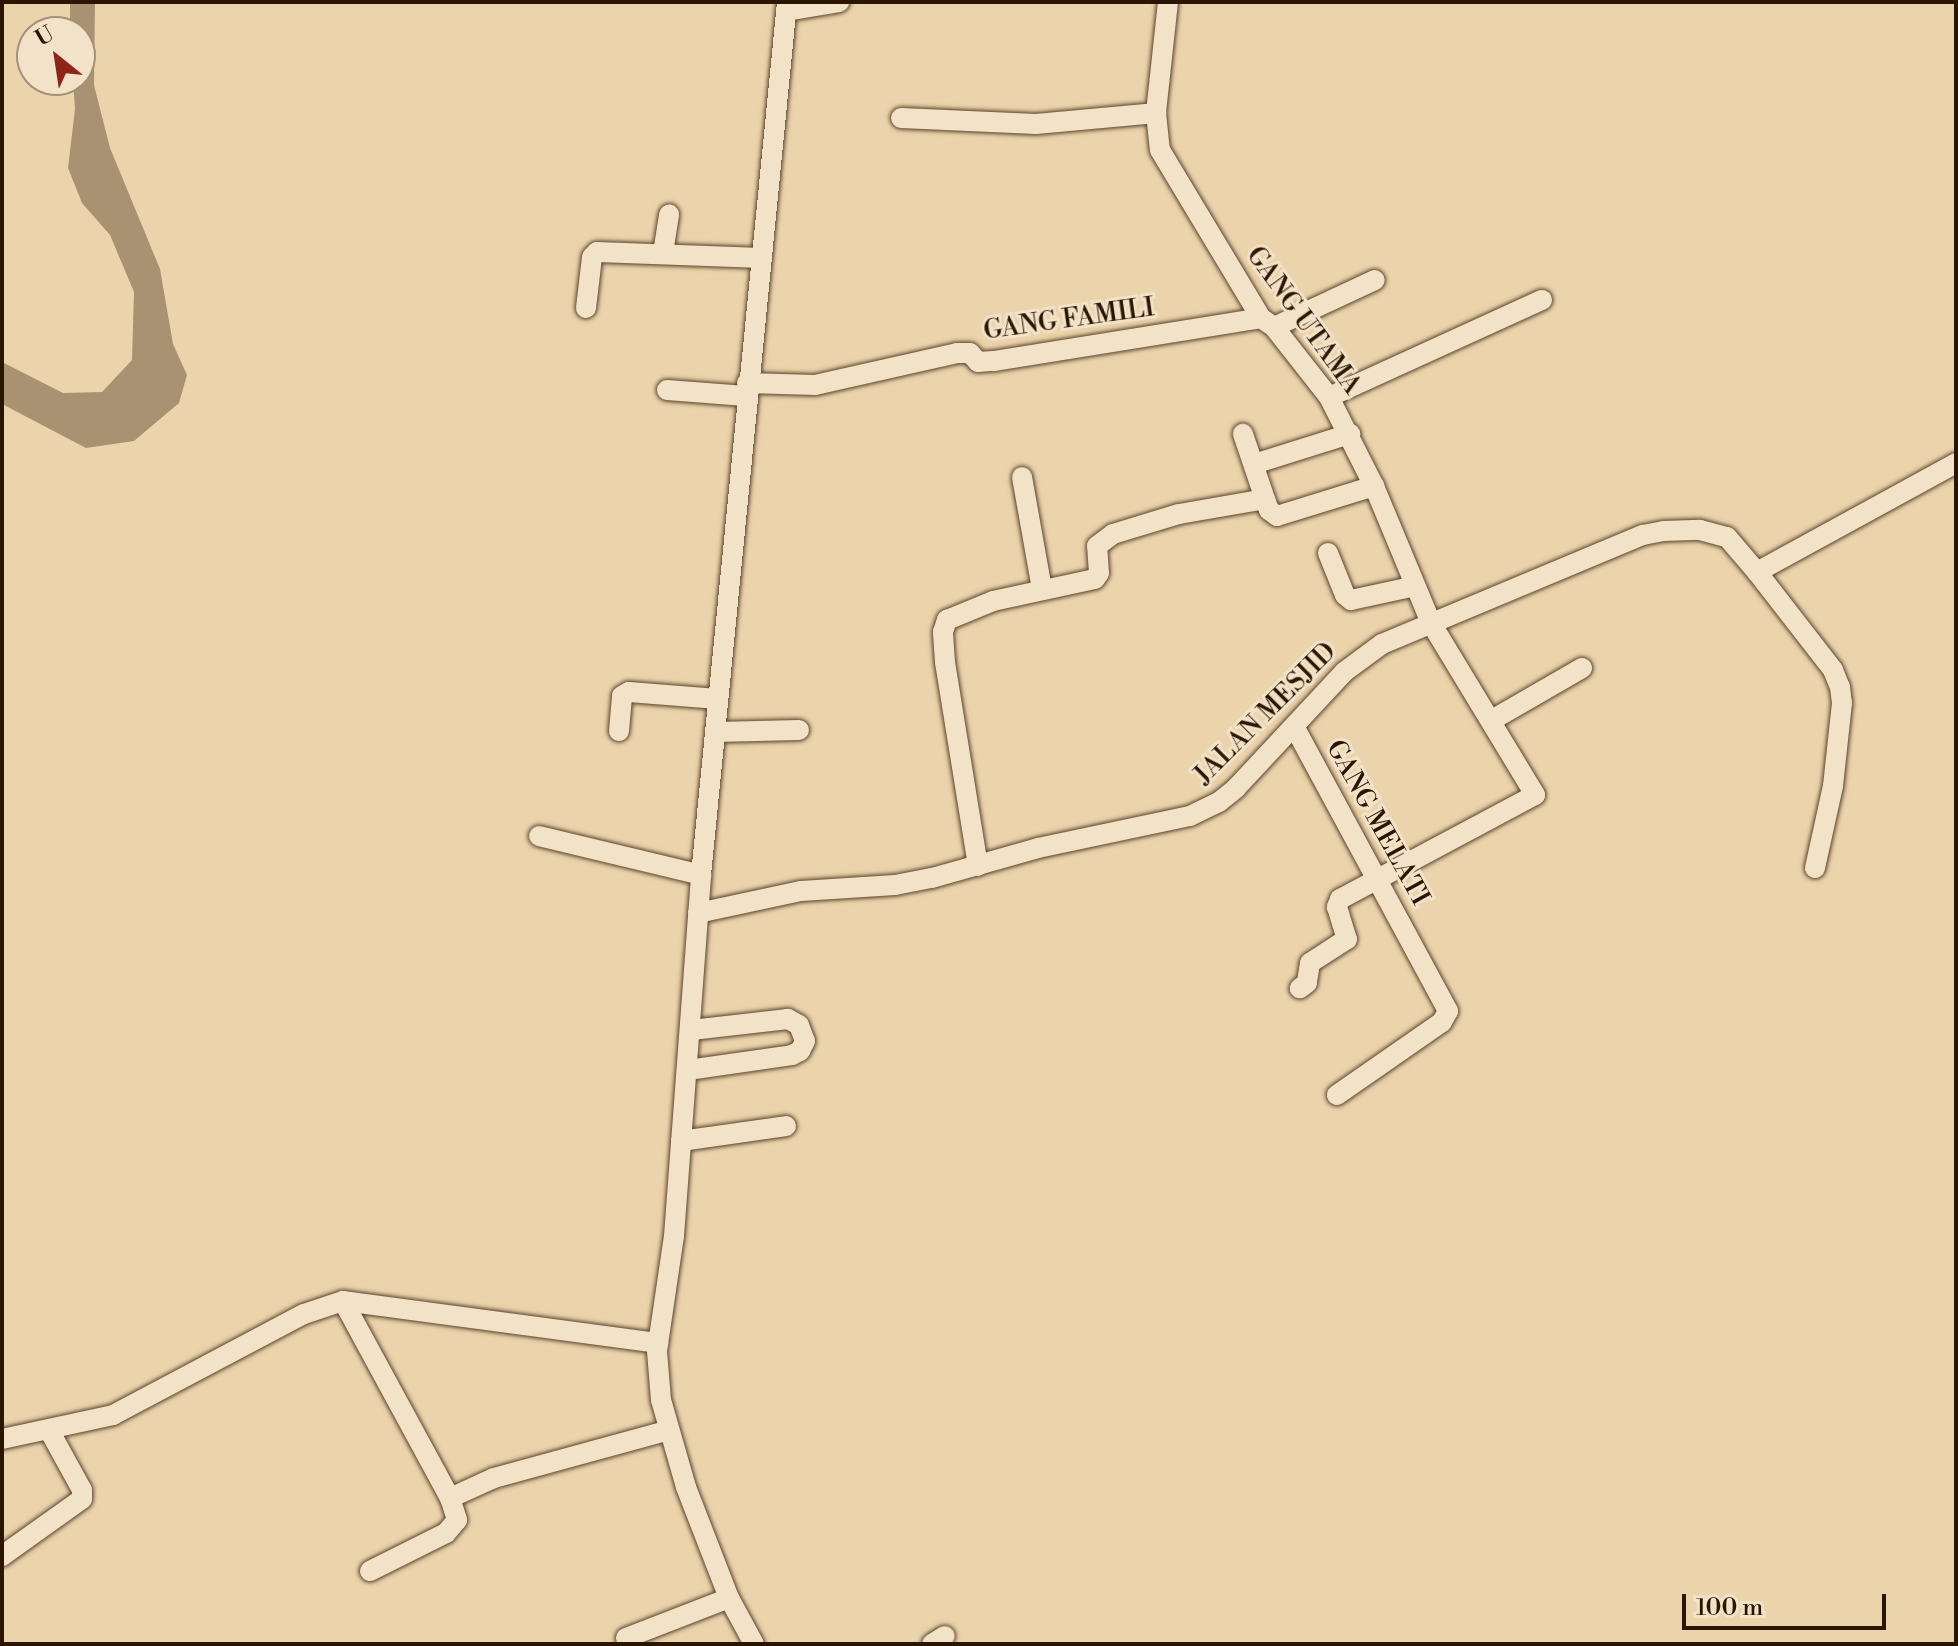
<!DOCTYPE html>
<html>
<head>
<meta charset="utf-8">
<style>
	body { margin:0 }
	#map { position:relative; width:1958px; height:1646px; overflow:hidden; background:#ebd3ab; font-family:"Libre Bodoni",serif }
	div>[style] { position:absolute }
	.water>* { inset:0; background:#a99271 }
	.roads { filter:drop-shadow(0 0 2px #5a442b) drop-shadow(0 0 2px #5a442b) }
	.minor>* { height:20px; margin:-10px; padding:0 10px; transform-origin:10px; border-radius:10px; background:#f2e2c8 }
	span { translate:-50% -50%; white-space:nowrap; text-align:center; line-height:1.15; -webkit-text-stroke:6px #f2e2c8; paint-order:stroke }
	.street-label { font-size:26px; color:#291500 }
	.frame { position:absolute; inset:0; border:4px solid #291500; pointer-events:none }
	.north { position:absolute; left:16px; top:16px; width:80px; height:80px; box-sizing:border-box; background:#f2e2c8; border:2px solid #a29078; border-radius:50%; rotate:330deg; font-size:22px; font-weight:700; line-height:32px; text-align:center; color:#291500 }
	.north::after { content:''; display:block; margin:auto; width:28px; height:36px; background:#8f2418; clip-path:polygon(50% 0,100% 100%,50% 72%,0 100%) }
	.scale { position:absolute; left:1682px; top:1594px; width:204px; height:36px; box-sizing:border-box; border:4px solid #291500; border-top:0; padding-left:10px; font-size:24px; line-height:28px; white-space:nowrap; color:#291500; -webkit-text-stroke:6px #f2e2c8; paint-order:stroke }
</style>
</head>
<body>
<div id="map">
	<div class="water">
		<div style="clip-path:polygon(70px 2px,95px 2px,94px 85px,110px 148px,160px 269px,173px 344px,187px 375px,179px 403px,134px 441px,86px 448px,2px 404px,2px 362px,63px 393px,102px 392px,132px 360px,134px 292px,110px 235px,82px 203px,68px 168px,75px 109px,73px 80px,80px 80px,80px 32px,70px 32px)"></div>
	</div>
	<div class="roads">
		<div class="minor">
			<div style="left:1168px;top:2px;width:112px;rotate:96.2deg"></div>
			<div style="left:1156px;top:113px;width:37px;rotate:84deg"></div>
			<div style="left:1160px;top:150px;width:196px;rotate:59deg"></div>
			<div style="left:1261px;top:318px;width:16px;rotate:35deg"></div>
			<div style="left:1274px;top:327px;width:89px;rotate:51.8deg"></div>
			<div style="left:1329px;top:397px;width:100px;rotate:63.2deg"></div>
			<div style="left:1374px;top:486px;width:148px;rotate:67.4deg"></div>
			<div style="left:1431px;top:623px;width:201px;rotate:58.8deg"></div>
			<div style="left:1535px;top:795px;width:221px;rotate:151.9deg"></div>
			<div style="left:1340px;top:899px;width:9px;rotate:111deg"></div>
			<div style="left:1337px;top:907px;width:34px;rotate:73deg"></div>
			<div style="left:1347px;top:939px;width:44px;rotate:147deg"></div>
			<div style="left:1310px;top:963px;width:20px;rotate:99deg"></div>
			<div style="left:1307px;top:983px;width:9px;rotate:144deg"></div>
			<div style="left:786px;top:11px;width:54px;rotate:-9.6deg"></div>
			<div style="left:901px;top:118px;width:135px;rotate:2.5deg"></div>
			<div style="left:1036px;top:124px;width:121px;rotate:-5.2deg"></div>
			<div style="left:663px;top:253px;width:39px;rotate:-81deg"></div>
			<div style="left:586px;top:308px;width:51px;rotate:-83.3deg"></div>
			<div style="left:592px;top:257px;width:7px;rotate:-45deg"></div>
			<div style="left:597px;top:252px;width:165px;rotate:2.1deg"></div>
			<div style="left:1274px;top:327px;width:111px;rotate:-25deg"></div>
			<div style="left:747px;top:383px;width:68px;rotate:1.7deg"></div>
			<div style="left:815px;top:385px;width:146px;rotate:-12.7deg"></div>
			<div style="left:957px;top:353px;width:13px"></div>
			<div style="left:970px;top:353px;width:12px;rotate:48deg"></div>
			<div style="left:978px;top:362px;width:16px;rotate:-4deg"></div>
			<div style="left:994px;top:361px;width:270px;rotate:-9.1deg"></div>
			<div style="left:667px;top:390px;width:79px;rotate:4.3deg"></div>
			<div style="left:1329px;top:397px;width:234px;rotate:-24.5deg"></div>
			<div style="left:1254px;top:464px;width:101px;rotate:-17.4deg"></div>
			<div style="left:1022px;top:477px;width:114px;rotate:79.9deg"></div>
			<div style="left:1265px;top:499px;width:12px;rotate:70deg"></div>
			<div style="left:1269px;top:510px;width:10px;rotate:37deg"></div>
			<div style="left:1277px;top:516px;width:102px;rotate:-17.2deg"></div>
			<div style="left:1328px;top:553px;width:45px;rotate:68deg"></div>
			<div style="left:1345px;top:595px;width:8px;rotate:40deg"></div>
			<div style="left:1351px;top:600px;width:66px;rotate:-12.2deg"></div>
			<div style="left:1757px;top:572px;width:124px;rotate:52.2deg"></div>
			<div style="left:1833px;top:670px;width:18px;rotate:68deg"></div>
			<div style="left:1840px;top:687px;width:16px;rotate:83deg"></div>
			<div style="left:1842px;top:703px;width:83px;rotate:96.2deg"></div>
			<div style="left:1833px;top:786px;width:84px;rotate:102.4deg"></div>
			<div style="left:1492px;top:720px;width:104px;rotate:-30deg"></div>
			<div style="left:1295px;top:728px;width:322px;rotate:61.6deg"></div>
			<div style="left:1448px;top:1011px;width:13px;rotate:119deg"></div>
			<div style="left:1442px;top:1022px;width:128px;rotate:145.2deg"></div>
			<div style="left:619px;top:731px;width:35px;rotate:-85deg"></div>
			<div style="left:622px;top:696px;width:8px;rotate:-30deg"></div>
			<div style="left:629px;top:692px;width:89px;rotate:4.5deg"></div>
			<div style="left:715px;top:732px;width:84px;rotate:-1.4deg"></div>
			<div style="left:539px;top:836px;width:167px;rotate:13.5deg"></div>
			<div style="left:978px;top:866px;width:207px;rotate:-99.2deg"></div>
			<div style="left:945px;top:662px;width:30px;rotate:-94deg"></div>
			<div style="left:943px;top:632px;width:13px;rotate:-72deg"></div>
			<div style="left:947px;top:620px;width:50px;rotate:-22.4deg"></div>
			<div style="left:993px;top:601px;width:104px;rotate:-12.2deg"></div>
			<div style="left:1095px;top:579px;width:7px;rotate:-56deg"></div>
			<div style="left:1099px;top:573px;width:27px;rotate:-94deg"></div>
			<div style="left:1097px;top:546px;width:20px;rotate:-37deg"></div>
			<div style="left:1113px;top:534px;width:69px;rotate:-16.9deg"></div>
			<div style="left:1179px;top:514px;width:87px;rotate:-9.9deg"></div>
			<div style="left:1265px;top:499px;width:69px;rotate:-108.7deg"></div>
			<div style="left:698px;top:913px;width:105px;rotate:-12.1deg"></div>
			<div style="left:801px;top:891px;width:94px;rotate:-3.7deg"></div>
			<div style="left:895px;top:885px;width:38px;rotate:-11deg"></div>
			<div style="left:932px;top:878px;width:110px;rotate:-15.8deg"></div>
			<div style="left:1038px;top:848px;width:155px;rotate:-11.9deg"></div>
			<div style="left:1190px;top:816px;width:32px;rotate:-26deg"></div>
			<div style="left:1219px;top:802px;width:22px;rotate:-39deg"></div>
			<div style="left:1236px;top:788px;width:158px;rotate:-47deg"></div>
			<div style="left:1344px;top:672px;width:47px;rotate:-36.4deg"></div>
			<div style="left:1382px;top:644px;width:283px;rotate:-22.7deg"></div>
			<div style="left:1643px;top:535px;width:21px;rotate:-11deg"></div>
			<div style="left:1664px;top:531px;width:36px;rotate:-2deg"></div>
			<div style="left:1700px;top:530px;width:28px;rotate:15deg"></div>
			<div style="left:1727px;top:537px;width:46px;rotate:49.4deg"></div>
			<div style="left:1757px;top:572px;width:227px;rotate:-28.7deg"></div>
			<div style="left:688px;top:1070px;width:105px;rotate:-8.2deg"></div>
			<div style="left:792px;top:1055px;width:9px;rotate:-27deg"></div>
			<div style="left:800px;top:1051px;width:11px;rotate:-63deg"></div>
			<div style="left:805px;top:1041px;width:17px;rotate:-111deg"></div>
			<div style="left:799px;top:1025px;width:13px;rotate:-151deg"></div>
			<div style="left:788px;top:1019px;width:97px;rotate:173.5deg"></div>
			<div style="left:681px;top:1141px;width:106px;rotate:-8.1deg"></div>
			<div style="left:343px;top:1301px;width:224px;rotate:61.5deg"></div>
			<div style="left:450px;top:1498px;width:23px;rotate:72deg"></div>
			<div style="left:457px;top:1520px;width:17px;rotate:130deg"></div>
			<div style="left:446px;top:1533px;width:85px;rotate:153.4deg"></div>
			<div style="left:2px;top:1439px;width:114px;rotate:-12.2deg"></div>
			<div style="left:113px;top:1415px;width:216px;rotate:-27.9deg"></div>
			<div style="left:304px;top:1314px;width:41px;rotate:-18.4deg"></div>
			<div style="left:343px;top:1301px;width:318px;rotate:7.6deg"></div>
			<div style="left:450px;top:1498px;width:48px;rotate:-24.4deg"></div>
			<div style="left:494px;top:1478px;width:181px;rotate:-15.3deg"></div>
			<div style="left:2px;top:1556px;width:98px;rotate:-35.5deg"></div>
			<div style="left:82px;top:1499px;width:9px;rotate:-90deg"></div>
			<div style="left:82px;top:1490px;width:68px;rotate:-118.8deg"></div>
			<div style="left:626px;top:1638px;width:110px;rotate:-21.2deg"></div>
			<div style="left:754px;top:1644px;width:52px;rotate:-118.5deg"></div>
			<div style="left:729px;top:1598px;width:119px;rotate:-111.2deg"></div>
			<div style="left:686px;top:1487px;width:91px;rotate:-106deg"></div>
			<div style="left:661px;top:1400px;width:49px;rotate:-94.7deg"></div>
			<div style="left:657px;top:1351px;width:116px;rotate:-81.6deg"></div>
			<div style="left:674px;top:1236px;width:362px;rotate:-85.7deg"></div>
			<div style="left:701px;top:875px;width:877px;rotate:-84.37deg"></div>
			<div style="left:932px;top:1644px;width:15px;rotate:-32deg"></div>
		</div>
	</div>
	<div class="street-label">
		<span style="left:1069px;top:320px;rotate:-8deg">GANG FAMILI</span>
		<span style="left:1303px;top:321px;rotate:54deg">GANG UTAMA</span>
		<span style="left:1266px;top:714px;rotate:-45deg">JALAN MESJID</span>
		<span style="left:1377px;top:823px;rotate:61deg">GANG MELATI</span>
	</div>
	<div class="frame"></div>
	<div class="north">U</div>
	<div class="scale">100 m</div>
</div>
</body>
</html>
